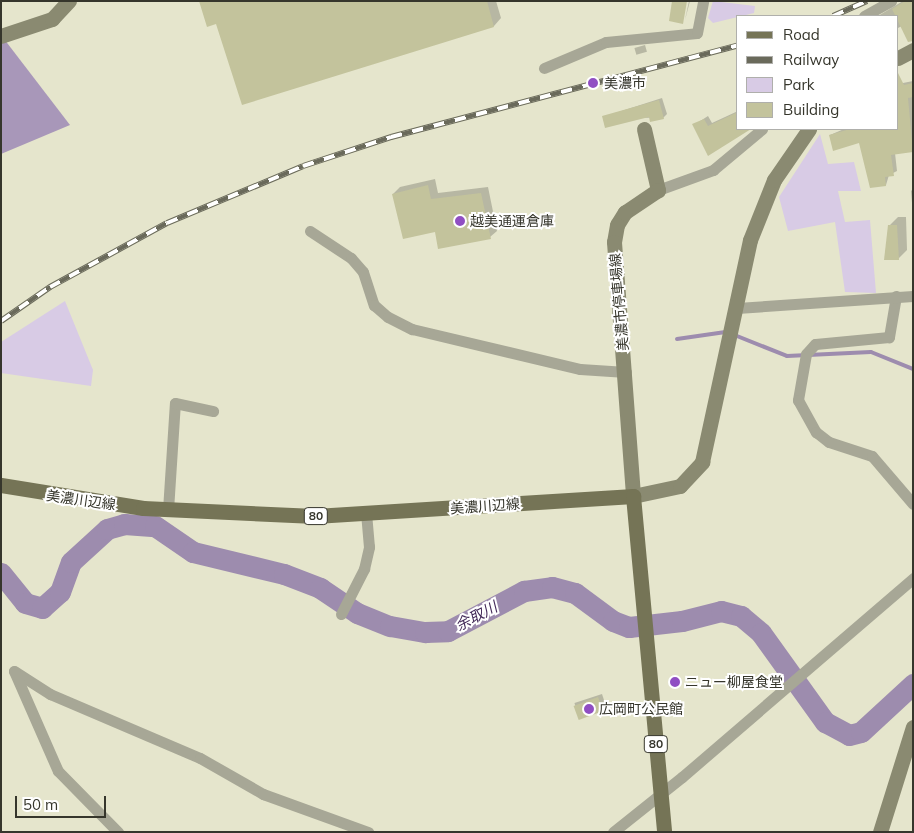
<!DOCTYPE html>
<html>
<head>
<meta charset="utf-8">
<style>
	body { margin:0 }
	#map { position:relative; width:914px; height:833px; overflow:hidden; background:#e5e5cc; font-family:Mulish,"Noto Sans JP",sans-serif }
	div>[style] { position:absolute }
	.green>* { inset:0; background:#d8cbe5 }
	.forest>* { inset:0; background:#a897b9 }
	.shadow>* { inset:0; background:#0003; transform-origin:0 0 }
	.stream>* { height:4px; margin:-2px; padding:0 2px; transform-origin:2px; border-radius:2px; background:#9d8cae }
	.river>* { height:21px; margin:-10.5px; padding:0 10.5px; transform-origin:10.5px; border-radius:10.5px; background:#9d8cae }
	.building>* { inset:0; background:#c3c39c; transform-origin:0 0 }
	.street>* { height:11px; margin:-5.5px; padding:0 5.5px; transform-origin:5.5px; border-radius:5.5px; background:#a7a796 }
	.secondary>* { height:15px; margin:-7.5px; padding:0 7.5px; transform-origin:7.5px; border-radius:7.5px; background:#8a8a71 }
	.primary>* { height:15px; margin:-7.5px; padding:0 7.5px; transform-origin:7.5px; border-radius:7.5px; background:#757456 }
	.rail>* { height:5.5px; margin-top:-2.75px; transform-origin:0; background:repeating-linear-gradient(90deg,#fff 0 11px,#6a6a5b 0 22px); box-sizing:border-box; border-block:1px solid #6a6a5b }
	.dots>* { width:14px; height:14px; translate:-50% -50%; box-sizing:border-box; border:2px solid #fff; border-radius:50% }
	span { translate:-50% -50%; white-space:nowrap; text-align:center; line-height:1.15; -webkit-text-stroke:4px #fff; paint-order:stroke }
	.shield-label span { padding:1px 4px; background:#fff; border:1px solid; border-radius:4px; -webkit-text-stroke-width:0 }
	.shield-label { font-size:12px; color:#36362c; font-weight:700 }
	.poi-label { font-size:14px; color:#36362c }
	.left { translate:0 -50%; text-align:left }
	.street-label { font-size:14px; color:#36362c }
	.water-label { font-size:15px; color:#432a58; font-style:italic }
	.frame { position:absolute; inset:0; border:2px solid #36362c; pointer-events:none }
	.legend { position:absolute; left:736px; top:15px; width:162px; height:115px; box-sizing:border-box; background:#fff; border:1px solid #afafab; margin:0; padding:6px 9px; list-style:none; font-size:15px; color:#36362c }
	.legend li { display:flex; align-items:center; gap:10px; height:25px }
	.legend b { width:25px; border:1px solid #afafab }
	.scale { position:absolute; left:15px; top:796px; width:91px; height:22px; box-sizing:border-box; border:2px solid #36362c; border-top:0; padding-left:6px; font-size:15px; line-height:18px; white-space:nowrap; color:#36362c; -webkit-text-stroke:4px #fff; paint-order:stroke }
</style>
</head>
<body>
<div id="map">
	<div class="green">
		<div style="clip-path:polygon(713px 1px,755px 6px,754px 13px,713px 23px,708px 18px)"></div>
		<div style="clip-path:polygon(820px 134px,828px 164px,854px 162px,861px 191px,838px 191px,845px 222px,870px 220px,876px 293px,845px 292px,835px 222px,788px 231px,779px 197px)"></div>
		<div style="clip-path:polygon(65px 301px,93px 370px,91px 386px,1px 373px,1px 342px)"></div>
	</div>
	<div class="forest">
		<div style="clip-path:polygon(1px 35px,70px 125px,1px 154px)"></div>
	</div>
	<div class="shadow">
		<div style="clip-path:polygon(200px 1px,496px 1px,501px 18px,494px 26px,243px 103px,217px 22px)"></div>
		<div style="clip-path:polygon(689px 1px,690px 1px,685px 20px)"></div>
		<div style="clip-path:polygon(903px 1px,913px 1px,902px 26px,898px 28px,898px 16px,878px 16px)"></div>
		<div style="left:645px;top:45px;width:7px;height:11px;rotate:74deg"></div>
		<div style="clip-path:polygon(913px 81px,913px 151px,895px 153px,897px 171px,889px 175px,886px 185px,871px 187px,860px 142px,830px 135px,844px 129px,898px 129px,898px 84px)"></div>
		<div style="clip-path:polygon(662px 98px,667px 114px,663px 118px,603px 117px)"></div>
		<div style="clip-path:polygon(738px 111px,738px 129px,749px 129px,708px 155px,694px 125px,708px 116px,712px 123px)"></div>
		<div style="clip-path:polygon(435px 179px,438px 193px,488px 187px,497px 231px,490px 237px,436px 231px,393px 194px,400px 187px)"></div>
		<div style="clip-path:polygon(913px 189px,913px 203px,912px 203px,911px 191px)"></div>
		<div style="clip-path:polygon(898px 217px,906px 217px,907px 250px,898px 259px,889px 226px)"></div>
		<div style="left:602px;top:694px;width:13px;height:29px;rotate:72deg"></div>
	</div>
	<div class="stream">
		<div style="left:732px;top:334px;width:59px;rotate:21.8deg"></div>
		<div style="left:787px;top:356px;width:84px;rotate:-2.7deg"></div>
		<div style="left:871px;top:352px;width:45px;rotate:22deg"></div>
		<div style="left:677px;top:339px;width:49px;rotate:-8.1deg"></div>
	</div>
	<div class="river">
		<div style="left:1px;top:573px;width:38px;rotate:51deg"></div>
		<div style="left:25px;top:603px;width:18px;rotate:16deg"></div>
		<div style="left:42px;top:608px;width:24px;rotate:-42deg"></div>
		<div style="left:60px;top:592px;width:32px;rotate:-70deg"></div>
		<div style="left:71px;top:562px;width:49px;rotate:-42.5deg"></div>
		<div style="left:107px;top:529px;width:18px;rotate:-16deg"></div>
		<div style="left:124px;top:524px;width:31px;rotate:4deg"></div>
		<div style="left:155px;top:526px;width:46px;rotate:34.4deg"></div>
		<div style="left:193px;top:552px;width:94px;rotate:13.6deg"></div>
		<div style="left:284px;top:574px;width:39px;rotate:21deg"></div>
		<div style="left:320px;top:588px;width:45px;rotate:34deg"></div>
		<div style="left:357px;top:613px;width:35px;rotate:22deg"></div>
		<div style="left:390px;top:626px;width:36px;rotate:10deg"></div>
		<div style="left:425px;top:632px;width:23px;rotate:-2deg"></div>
		<div style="left:448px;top:631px;width:86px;rotate:-27.8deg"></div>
		<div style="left:524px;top:591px;width:28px;rotate:-8deg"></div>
		<div style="left:552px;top:587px;width:24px;rotate:15deg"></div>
		<div style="left:575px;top:593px;width:47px;rotate:36.4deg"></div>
		<div style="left:613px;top:621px;width:17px;rotate:21deg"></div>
		<div style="left:629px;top:627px;width:53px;rotate:-6.5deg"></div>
		<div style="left:682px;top:621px;width:40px;rotate:-14.4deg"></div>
		<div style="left:721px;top:611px;width:21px;rotate:14deg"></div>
		<div style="left:741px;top:616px;width:26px;rotate:40deg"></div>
		<div style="left:761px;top:633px;width:110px;rotate:54.3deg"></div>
		<div style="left:825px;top:722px;width:27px;rotate:28deg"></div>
		<div style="left:849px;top:735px;width:12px;rotate:-14deg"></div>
		<div style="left:861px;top:732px;width:71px;rotate:-42.7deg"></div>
	</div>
	<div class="building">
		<div style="clip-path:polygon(199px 1px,487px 1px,494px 27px,242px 105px,216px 24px,207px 27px)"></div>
		<div style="clip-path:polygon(672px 1px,687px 1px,683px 24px,669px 21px)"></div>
		<div style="clip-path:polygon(905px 1px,913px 1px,913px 41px,908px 42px,892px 9px)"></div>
		<div style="clip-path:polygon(898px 73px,904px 85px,913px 83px,913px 97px,908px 98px,913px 152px,891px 155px,894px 176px,885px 177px,886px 186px,870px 188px,859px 143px,833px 151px,829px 135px,850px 129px,898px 129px)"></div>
		<div style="clip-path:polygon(659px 100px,664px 119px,650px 122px,649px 117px,605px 128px,602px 116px)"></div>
		<div style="clip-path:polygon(738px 112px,738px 129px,751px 129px,708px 156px,692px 124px,704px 119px,708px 126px)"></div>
		<div style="clip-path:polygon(428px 185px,431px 199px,481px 193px,491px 239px,438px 249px,435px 232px,403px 239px,392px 194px)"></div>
		<div style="clip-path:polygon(888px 225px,897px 225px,899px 260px,884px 260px)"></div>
		<div style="left:598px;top:697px;width:15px;height:26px;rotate:70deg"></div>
	</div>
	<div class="street">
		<div style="left:864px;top:16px;width:31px;rotate:-29deg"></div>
		<div style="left:544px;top:68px;width:67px;rotate:-22.8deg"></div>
		<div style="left:606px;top:42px;width:91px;rotate:-5.6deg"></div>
		<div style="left:697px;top:33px;width:33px;rotate:-79deg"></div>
		<div style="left:658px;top:190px;width:59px;rotate:-20deg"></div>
		<div style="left:713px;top:170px;width:64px;rotate:-39.9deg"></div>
		<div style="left:310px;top:231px;width:49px;rotate:33.4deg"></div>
		<div style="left:351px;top:258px;width:18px;rotate:49deg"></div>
		<div style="left:363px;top:272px;width:35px;rotate:72deg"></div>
		<div style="left:374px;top:305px;width:18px;rotate:41deg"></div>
		<div style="left:388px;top:317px;width:27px;rotate:27deg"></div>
		<div style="left:412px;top:329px;width:173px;rotate:13.4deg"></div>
		<div style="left:580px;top:369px;width:46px;rotate:3.7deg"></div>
		<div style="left:896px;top:296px;width:42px;rotate:99.7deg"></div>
		<div style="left:889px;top:337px;width:74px;rotate:174.6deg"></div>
		<div style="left:815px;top:344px;width:13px;rotate:132deg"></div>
		<div style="left:806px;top:354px;width:47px;rotate:99.9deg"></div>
		<div style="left:798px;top:400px;width:37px;rotate:61deg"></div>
		<div style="left:816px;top:432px;width:16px;rotate:38deg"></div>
		<div style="left:829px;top:442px;width:45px;rotate:18deg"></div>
		<div style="left:872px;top:456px;width:63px;rotate:49.5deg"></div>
		<div style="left:737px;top:308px;width:176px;rotate:-3.9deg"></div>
		<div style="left:168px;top:510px;width:107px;rotate:-86.3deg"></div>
		<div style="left:175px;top:403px;width:39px;rotate:12deg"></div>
		<div style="left:341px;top:614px;width:51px;rotate:-62.9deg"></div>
		<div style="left:364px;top:569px;width:23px;rotate:-77deg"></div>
		<div style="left:369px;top:547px;width:34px;rotate:-95deg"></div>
		<div style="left:14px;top:671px;width:43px;rotate:32.6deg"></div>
		<div style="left:50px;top:694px;width:163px;rotate:23.1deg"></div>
		<div style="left:200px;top:758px;width:73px;rotate:29.7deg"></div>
		<div style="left:263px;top:794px;width:112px;rotate:19.9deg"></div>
		<div style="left:14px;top:671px;width:109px;rotate:66.3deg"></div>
		<div style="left:58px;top:771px;width:86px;rotate:45.5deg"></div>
		<div style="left:613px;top:832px;width:88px;rotate:-38.6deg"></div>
		<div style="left:682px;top:777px;width:305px;rotate:-40.7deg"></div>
	</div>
	<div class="secondary">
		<div style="left:1px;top:36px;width:54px;rotate:-18.4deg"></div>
		<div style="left:52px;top:19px;width:25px;rotate:-47deg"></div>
		<div style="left:898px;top:58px;width:17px;rotate:-28deg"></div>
		<div style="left:644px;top:129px;width:63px;rotate:77.1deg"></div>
		<div style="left:658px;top:190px;width:40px;rotate:146deg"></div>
		<div style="left:625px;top:212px;width:15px;rotate:122deg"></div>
		<div style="left:617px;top:225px;width:17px;rotate:100deg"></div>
		<div style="left:614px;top:242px;width:255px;rotate:85.7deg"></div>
		<div style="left:633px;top:496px;width:48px;rotate:-12deg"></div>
		<div style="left:680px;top:486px;width:33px;rotate:-47deg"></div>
		<div style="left:702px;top:462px;width:227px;rotate:-77.8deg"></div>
		<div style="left:750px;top:240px;width:65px;rotate:-68.2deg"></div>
		<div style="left:774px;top:180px;width:62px;rotate:-55.5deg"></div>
		<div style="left:880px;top:832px;width:110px;rotate:-72.6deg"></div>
	</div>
	<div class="primary">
		<div style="left:1px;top:485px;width:144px;rotate:9.2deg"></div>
		<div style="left:143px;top:508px;width:172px;rotate:2.7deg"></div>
		<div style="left:315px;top:516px;width:319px;rotate:-3.6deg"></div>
		<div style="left:633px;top:496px;width:337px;rotate:84.7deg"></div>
	</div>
	<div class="rail">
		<div style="left:833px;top:16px;width:37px;rotate:-24deg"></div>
		<div style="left:1px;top:321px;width:60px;rotate:-34.8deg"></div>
		<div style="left:50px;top:287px;width:133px;rotate:-28.7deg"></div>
		<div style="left:167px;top:223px;width:147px;rotate:-22.7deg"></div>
		<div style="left:303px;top:166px;width:93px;rotate:-18.2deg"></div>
		<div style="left:391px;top:137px;width:359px;rotate:-14.8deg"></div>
	</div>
	<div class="dots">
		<div style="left:593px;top:83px;background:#904ec3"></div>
		<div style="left:460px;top:221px;background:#904ec3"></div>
		<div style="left:675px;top:682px;background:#904ec3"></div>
		<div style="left:589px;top:709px;background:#904ec3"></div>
	</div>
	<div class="shield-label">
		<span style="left:316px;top:516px">80</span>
		<span style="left:656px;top:744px">80</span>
	</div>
	<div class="poi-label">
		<span class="left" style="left:604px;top:83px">美濃市</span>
		<span class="left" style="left:470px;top:221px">越美通運倉庫</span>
		<span class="left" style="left:685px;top:682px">ニュー柳屋食堂</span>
		<span class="left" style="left:599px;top:709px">広岡町公民館</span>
	</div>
	<div class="street-label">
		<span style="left:619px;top:302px;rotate:-95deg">美濃市停車場線</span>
		<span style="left:81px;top:500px;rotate:8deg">美濃川辺線</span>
		<span style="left:485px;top:506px;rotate:-4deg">美濃川辺線</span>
	</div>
	<div class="water-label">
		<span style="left:476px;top:616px;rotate:-28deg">余取川</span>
	</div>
	<div class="frame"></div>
	<ul class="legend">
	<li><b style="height:6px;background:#757456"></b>Road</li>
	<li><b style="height:6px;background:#6a6a5b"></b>Railway</li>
	<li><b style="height:14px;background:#d8cbe5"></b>Park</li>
	<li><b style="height:14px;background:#c3c39c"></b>Building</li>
	</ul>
	<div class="scale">50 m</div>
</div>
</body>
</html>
